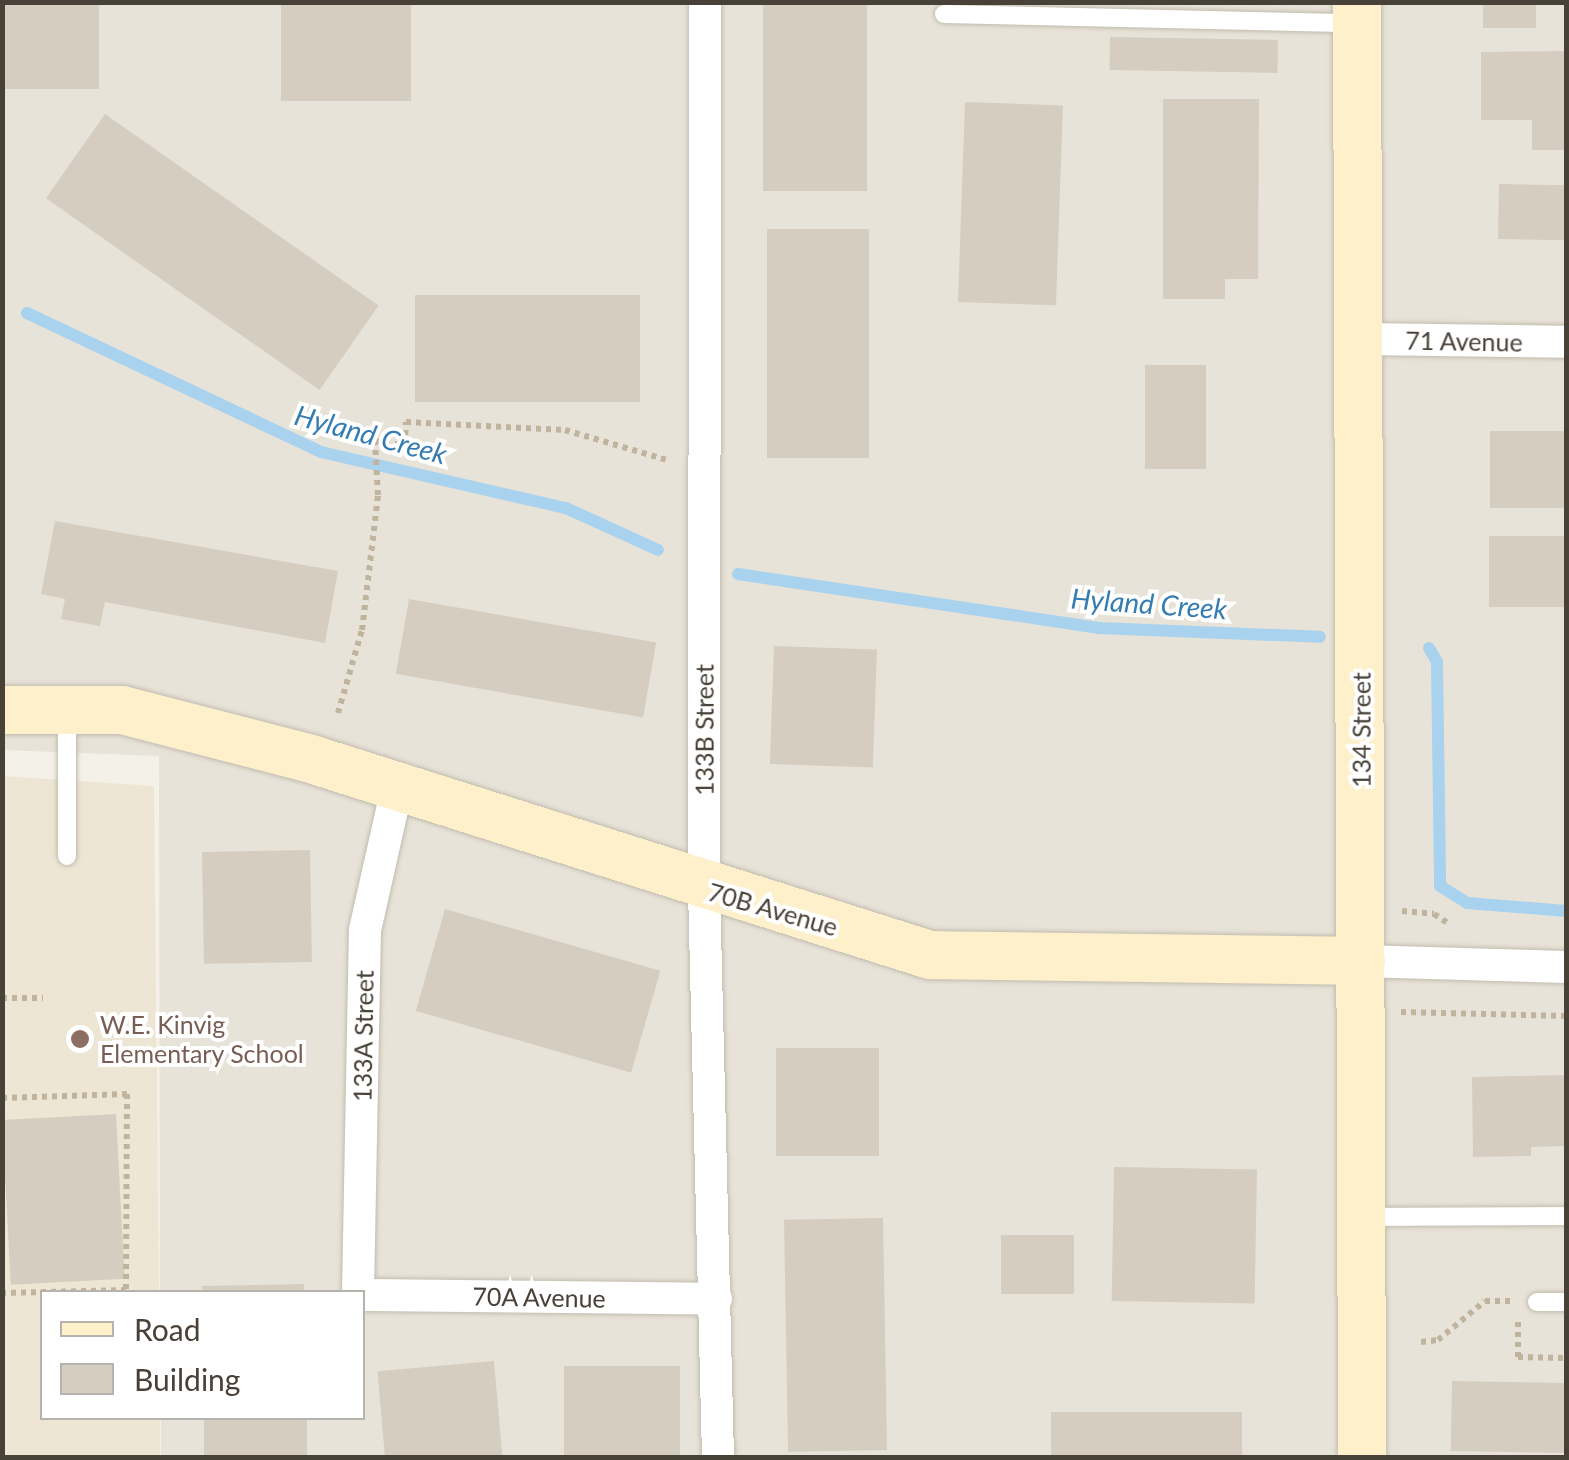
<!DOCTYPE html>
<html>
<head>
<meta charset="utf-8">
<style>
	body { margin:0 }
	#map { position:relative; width:1569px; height:1460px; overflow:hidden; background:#f4f1e9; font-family:Lato,sans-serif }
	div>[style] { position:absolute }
	.residential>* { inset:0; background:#e8e3d8 }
	.education>* { inset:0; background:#ede6d4 }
	.stream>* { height:12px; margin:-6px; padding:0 6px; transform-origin:6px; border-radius:6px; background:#a8d2ee }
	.building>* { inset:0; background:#d5cdbf; transform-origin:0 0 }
	.path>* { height:6px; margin-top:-3px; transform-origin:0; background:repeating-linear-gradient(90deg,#c1b49e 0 5px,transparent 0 10px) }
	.roads { filter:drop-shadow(0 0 2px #c2bcaf) drop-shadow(0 0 2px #c2bcaf) }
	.lane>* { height:18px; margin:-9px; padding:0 9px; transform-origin:9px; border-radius:9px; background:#fff }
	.street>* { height:32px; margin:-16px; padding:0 16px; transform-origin:16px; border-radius:16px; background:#fff }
	.secondary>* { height:48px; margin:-24px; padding:0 24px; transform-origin:24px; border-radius:24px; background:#fdf0cb }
	.dots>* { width:28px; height:28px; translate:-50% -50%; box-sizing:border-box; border:5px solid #fff; border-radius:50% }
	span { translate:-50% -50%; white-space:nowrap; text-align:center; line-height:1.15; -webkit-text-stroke:8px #fff; paint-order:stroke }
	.street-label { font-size:25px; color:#484138 }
	.education-label { font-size:25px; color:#785e54 }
	.left { translate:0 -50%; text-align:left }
	.water-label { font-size:28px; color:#347cb1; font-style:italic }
	.frame { position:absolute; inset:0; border:5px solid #484138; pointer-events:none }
	.legend { position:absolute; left:40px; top:1290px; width:325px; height:130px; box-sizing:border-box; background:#fff; border:2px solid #b6b3af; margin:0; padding:12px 18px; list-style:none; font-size:30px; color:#484138 }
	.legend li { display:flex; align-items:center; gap:20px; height:50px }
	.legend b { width:50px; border:2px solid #b6b3af }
</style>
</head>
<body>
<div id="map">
	<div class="residential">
		<div style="clip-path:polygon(3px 3px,1566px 3px,1566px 1457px,161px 1457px,161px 1418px,362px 1418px,362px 1292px,160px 1292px,159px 756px,3px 750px)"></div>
	</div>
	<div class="education">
		<div style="clip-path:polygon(3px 776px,154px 786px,159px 1292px,42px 1292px,42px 1418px,160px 1418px,160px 1457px,3px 1458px)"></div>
	</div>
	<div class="stream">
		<div style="left:27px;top:313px;width:325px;rotate:25.3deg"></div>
		<div style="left:321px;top:452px;width:251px;rotate:12.9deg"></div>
		<div style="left:566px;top:508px;width:101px;rotate:24.5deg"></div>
		<div style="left:738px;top:574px;width:365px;rotate:8.5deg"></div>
		<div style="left:1099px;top:628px;width:221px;rotate:2.3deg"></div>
		<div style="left:1429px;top:648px;width:16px;rotate:60deg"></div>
		<div style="left:1437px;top:662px;width:224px;rotate:89.2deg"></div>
		<div style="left:1440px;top:886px;width:32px;rotate:32deg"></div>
		<div style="left:1467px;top:903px;width:99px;rotate:4.6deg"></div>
	</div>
	<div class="building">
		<div style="left:2px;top:2px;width:97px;height:87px"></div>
		<div style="left:281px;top:2px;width:130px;height:99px"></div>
		<div style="left:763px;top:2px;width:104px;height:189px"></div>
		<div style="left:1483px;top:2px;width:53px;height:26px"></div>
		<div style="left:1110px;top:37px;width:168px;height:33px;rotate:1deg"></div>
		<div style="clip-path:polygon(1565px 51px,1566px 150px,1532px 150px,1532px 120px,1481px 120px,1481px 52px)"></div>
		<div style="clip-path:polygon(1163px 99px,1259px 99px,1258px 279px,1225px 279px,1225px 299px,1163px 299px)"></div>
		<div style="left:965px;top:102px;width:98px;height:200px;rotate:2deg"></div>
		<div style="left:105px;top:114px;width:334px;height:103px;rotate:35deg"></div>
		<div style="left:1499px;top:184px;width:67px;height:55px;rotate:1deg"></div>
		<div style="left:767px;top:229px;width:102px;height:229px"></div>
		<div style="left:415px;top:295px;width:225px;height:107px"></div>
		<div style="left:1145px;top:365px;width:61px;height:104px"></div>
		<div style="left:1490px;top:431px;width:76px;height:77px"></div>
		<div style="clip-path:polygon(55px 521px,338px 571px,325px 643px,105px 602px,100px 626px,61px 619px,65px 599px,41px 594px)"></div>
		<div style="left:1566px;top:536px;width:71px;height:77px;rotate:90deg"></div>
		<div style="left:409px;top:599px;width:251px;height:76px;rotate:10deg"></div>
		<div style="left:774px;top:646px;width:103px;height:118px;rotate:2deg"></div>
		<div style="left:310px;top:850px;width:112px;height:108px;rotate:89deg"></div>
		<div style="left:445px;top:909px;width:224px;height:106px;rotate:16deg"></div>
		<div style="left:776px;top:1048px;width:103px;height:108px"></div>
		<div style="clip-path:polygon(1566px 1075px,1566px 1146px,1531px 1147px,1531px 1156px,1473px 1157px,1472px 1077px)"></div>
		<div style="left:116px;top:1114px;width:165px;height:114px;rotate:87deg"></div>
		<div style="left:1114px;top:1167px;width:143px;height:134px;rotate:1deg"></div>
		<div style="left:883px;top:1218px;width:232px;height:99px;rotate:89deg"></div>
		<div style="left:1001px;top:1235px;width:73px;height:59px"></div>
		<div style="clip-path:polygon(304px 1284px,304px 1292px,202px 1292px,202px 1286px)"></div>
		<div style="left:494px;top:1361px;width:97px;height:117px;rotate:85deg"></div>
		<div style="left:564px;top:1366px;width:116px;height:92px"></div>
		<div style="left:1452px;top:1381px;width:114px;height:70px;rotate:1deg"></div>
		<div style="left:1051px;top:1412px;width:191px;height:46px"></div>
		<div style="left:204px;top:1418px;width:103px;height:40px"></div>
	</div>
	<div class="path">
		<div style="left:338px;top:713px;width:86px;rotate:-73.9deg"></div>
		<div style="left:362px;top:630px;width:136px;rotate:-83.2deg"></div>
		<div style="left:378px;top:495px;width:54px;rotate:-93.2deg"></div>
		<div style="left:375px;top:441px;width:30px;rotate:8deg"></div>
		<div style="left:405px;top:445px;width:23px;rotate:-88deg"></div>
		<div style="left:406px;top:422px;width:159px;rotate:2.9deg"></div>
		<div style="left:565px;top:430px;width:106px;rotate:16.4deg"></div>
		<div style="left:1402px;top:911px;width:32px;rotate:5deg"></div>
		<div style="left:1434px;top:914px;width:20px;rotate:33deg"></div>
		<div style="left:2px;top:998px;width:41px"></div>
		<div style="left:1401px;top:1012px;width:165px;rotate:1.4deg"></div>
		<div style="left:2px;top:1098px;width:125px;rotate:-1.8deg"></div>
		<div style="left:127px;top:1094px;width:196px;rotate:90.3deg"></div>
		<div style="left:126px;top:1290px;width:124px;rotate:178.6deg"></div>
		<div style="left:1518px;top:1322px;width:35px;rotate:90deg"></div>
		<div style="left:1518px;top:1357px;width:48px;rotate:1.2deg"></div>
		<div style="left:1421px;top:1342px;width:17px;rotate:-7deg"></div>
		<div style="left:1438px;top:1340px;width:61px;rotate:-39.7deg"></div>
		<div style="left:1485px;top:1301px;width:26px"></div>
	</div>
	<div class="roads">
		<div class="lane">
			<div style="left:944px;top:14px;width:410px;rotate:1.3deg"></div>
			<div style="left:67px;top:856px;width:145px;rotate:-90deg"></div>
			<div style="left:1362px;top:1217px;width:204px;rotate:-0.3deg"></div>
			<div style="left:1537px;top:1302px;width:29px"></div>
		</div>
		<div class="street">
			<div style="left:705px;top:2px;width:887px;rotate:90.06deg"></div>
			<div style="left:704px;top:889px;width:569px;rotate:88.59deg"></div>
			<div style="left:1361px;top:339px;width:205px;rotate:0.8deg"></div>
			<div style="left:1361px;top:961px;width:205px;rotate:1.7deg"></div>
			<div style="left:358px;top:1292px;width:362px;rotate:-88.9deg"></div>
			<div style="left:365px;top:930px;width:151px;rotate:-77.3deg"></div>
			<div style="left:362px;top:1295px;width:354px;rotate:0.6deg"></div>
		</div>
		<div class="secondary">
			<div style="left:1357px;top:2px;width:1456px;rotate:89.8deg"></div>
			<div style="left:2px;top:710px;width:120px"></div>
			<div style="left:122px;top:710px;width:195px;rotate:14.5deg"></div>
			<div style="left:311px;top:759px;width:649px;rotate:17.57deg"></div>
			<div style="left:930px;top:955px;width:431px;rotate:0.8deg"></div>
		</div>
	</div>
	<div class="dots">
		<div style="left:80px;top:1039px;background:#8d6e63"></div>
	</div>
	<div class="street-label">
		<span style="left:1464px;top:341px;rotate:1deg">71 Avenue</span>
		<span style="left:704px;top:730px;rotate:-90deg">133B Street</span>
		<span style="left:1361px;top:730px;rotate:-90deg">134 Street</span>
		<span style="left:773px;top:909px;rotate:16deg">70B Avenue</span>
		<span style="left:363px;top:1036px;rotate:-89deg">133A Street</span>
		<span style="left:539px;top:1297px;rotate:1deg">70A Avenue</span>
	</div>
	<div class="education-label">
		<span class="left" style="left:100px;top:1039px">W.E. Kinvig<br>Elementary School</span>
	</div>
	<div class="water-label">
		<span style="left:371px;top:434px;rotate:15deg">Hyland Creek</span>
		<span style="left:1149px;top:603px;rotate:4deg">Hyland Creek</span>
	</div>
	<div class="frame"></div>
	<ul class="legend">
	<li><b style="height:12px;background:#fdf0cb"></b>Road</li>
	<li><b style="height:28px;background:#d5cdbf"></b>Building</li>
	</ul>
</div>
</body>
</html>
